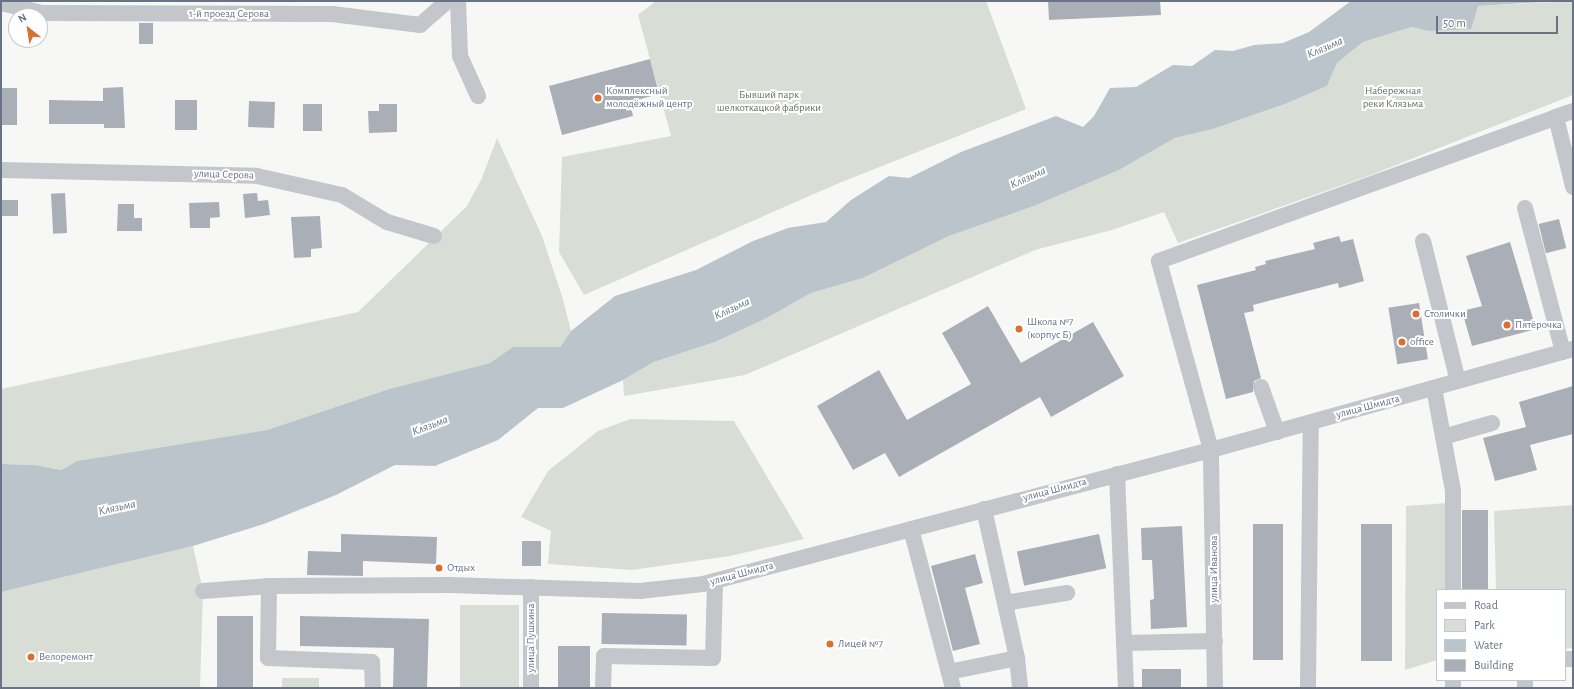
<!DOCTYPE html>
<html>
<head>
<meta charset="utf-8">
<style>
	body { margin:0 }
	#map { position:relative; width:1574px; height:689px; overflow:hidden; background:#f7f8f5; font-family:"Alegreya Sans",sans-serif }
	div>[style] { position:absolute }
	.green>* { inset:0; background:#d8ded6; transform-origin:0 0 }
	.water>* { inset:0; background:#bbc4ca }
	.building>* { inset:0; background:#aaafb7; transform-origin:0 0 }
	.minor>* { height:16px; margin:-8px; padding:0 8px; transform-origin:8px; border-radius:8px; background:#c3c6ca }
	.dots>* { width:11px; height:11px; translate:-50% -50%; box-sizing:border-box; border:2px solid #fff; border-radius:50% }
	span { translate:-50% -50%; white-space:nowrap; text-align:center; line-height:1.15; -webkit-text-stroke:4px #fff; paint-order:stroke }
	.street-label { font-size:11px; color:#687485 }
	.poi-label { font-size:11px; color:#687485 }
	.left { translate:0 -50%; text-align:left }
	.park-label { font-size:11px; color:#647763 }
	.water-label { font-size:12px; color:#647580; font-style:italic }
	.frame { position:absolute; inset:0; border:2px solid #687485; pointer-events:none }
	.legend { position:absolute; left:1436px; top:589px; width:130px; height:92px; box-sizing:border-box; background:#fff; border:1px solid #c3c7ce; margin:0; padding:5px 7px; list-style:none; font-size:12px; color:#687485 }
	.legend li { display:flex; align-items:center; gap:8px; height:20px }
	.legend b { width:20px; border:1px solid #c3c7ce }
	.north { position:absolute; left:8px; top:8px; width:40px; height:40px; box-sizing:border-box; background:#fff; border:1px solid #c3c7ce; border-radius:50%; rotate:330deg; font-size:11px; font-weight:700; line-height:16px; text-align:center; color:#687485 }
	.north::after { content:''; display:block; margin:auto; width:14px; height:18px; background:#db6e31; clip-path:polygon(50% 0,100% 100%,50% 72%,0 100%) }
	.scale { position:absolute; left:1436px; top:16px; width:122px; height:18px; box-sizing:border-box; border:2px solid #687485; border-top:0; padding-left:5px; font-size:12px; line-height:14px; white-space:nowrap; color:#687485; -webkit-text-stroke:3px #fff; paint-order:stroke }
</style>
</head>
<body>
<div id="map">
	<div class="green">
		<div style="clip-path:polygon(656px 1px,986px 1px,1026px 109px,839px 183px,584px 295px,559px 252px,562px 157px,671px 136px,638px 15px)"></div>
		<div style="clip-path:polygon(1573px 1px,1573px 95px,1371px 175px,1178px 243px,1164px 212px,1112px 230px,1035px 250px,745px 375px,624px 396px,623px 380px,654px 362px,715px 342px,767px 318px,811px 293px,863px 278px,949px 236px,1034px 206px,1119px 170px,1175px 138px,1213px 129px,1285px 104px,1327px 86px,1337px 63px,1363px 42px,1412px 27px,1428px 31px,1478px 6px)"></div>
		<div style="clip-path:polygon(497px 138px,542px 236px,562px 296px,571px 331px,560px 347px,513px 347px,490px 363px,389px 389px,267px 430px,77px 461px,61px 470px,35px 465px,1px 464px,1px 389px,358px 312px,467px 206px,482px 178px)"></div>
		<div style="clip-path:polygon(630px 419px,734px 421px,804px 539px,730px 556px,632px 570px,548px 564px,551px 531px,521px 517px,548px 471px,598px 431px)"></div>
		<div style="clip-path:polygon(1447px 503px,1446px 590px,1437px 590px,1437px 660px,1405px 670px,1406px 506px)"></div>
		<div style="clip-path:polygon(1573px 505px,1573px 648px,1565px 649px,1565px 590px,1496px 590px,1494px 511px)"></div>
		<div style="clip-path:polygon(193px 546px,203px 591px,200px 688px,1px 688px,1px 592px)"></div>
		<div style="left:460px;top:605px;width:59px;height:83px"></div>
		<div style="left:282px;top:678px;width:37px;height:10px"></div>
	</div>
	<div class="water">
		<div style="clip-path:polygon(1351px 1px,1561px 1px,1478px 6px,1471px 29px,1428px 31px,1412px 27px,1363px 42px,1337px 63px,1327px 86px,1285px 104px,1213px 129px,1175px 138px,1119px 170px,1034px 206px,949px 236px,863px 278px,811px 293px,767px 318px,715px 342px,654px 362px,623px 380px,563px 408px,538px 408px,498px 440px,435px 466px,395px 465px,336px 495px,264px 524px,193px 546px,1px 592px,1px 464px,35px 465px,61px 470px,77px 461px,267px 430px,389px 389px,490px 363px,513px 347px,560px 347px,571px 331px,615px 296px,696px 270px,753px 241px,788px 228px,826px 222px,851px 200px,889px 176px,909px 178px,961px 152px,1056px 116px,1083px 127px,1094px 116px,1110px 88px,1136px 87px,1173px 65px,1192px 66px,1215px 50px,1233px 51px,1254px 45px,1283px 43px,1309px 32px)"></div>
	</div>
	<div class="building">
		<div style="clip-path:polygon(1048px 1px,1160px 1px,1161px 15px,1049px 20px)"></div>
		<div style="left:139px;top:23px;width:14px;height:21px"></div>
		<div style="clip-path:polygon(650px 59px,659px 94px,630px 102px,633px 116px,562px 135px,549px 86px)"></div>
		<div style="clip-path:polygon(123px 87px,125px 128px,104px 128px,104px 124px,49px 124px,49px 100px,103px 101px,103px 88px)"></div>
		<div style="left:1px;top:88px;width:16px;height:37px"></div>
		<div style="left:175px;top:100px;width:22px;height:30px"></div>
		<div style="left:249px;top:101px;width:26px;height:26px;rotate:2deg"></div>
		<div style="left:303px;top:104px;width:19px;height:27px"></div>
		<div style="clip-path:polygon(379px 104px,397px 104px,397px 132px,369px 133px,368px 111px,379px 111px)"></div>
		<div style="left:65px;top:193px;width:40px;height:14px;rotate:87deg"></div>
		<div style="clip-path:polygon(257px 193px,258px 201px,268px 200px,270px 215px,245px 218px,243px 194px)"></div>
		<div style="left:18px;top:200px;width:16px;height:17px;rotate:90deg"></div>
		<div style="clip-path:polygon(219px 202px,220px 217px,210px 218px,210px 228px,190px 228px,189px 203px)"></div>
		<div style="clip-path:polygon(118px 204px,134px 204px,134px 218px,142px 218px,142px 231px,117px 231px)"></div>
		<div style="clip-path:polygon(320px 216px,322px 248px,311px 249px,311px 257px,294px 258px,291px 217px)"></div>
		<div style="left:1559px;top:219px;width:30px;height:21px;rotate:76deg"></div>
		<div style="clip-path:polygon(1339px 236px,1341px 242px,1353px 239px,1364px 281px,1339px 288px,1338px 283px,1253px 305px,1254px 311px,1244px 313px,1261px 378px,1254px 381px,1253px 392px,1226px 399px,1197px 285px,1256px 270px,1255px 267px,1266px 264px,1265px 261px,1315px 249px,1313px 243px)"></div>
		<div style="clip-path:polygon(1510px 242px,1536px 329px,1472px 346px,1462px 311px,1482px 306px,1466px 256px)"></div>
		<div style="left:1419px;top:303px;width:57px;height:31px;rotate:81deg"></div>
		<div style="clip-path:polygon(988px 306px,1021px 363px,1093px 322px,1124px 376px,1051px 417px,1040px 397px,899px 477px,885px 453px,853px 470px,817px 406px,879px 370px,907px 420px,971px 384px,942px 333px)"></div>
		<div style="clip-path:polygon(1573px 386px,1573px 434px,1530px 445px,1537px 470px,1495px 481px,1483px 438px,1526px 427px,1519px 402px)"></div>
		<div style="left:1462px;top:510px;width:26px;height:80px"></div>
		<div style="left:1253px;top:524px;width:30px;height:136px"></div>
		<div style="left:1361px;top:524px;width:31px;height:137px"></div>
		<div style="clip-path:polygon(1182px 526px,1187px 627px,1151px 629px,1150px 600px,1154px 599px,1152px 560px,1142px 560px,1141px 528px)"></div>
		<div style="clip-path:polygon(341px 534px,437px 537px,436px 564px,363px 561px,363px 576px,307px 575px,308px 551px,341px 552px)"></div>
		<div style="left:1099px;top:534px;width:35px;height:84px;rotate:78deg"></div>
		<div style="left:522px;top:541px;width:19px;height:25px"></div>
		<div style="clip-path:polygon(975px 554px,983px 583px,965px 588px,980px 644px,953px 651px,931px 566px)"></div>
		<div style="left:602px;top:613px;width:85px;height:31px;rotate:1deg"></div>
		<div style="left:217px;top:616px;width:36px;height:72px"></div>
		<div style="clip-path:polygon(300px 616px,429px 619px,427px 688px,393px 688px,394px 648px,300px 646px)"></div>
		<div style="left:558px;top:646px;width:32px;height:42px"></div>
		<div style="left:1142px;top:669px;width:39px;height:19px"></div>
	</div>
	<div class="minor">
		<div style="left:458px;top:1px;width:55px;rotate:87.9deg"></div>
		<div style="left:460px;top:56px;width:44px;rotate:65.8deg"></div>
		<div style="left:1px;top:3px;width:42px;rotate:13.7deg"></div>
		<div style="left:42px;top:13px;width:290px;rotate:0.2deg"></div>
		<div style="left:332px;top:14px;width:89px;rotate:7.1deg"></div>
		<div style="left:420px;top:25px;width:37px;rotate:-41deg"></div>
		<div style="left:1573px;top:111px;width:18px;rotate:161deg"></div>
		<div style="left:1556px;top:117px;width:72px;rotate:76.3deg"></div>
		<div style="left:1px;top:170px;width:256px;rotate:1.3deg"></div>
		<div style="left:257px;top:176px;width:87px;rotate:12.6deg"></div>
		<div style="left:342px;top:195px;width:52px;rotate:31deg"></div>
		<div style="left:387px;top:222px;width:49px;rotate:16.6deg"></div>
		<div style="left:1525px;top:208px;width:149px;rotate:75.2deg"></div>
		<div style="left:1423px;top:241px;width:144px;rotate:76deg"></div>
		<div style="left:1261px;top:387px;width:48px;rotate:70.4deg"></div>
		<div style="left:1434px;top:388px;width:105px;rotate:79.5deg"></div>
		<div style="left:1453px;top:491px;width:99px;rotate:90deg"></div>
		<div style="left:1443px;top:437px;width:51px;rotate:-15.9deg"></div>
		<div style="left:1117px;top:474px;width:214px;rotate:87.6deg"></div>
		<div style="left:984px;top:509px;width:153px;rotate:77.5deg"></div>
		<div style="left:1017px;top:658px;width:30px;rotate:84deg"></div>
		<div style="left:911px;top:529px;width:164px;rotate:75.2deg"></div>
		<div style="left:269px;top:586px;width:72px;rotate:90.8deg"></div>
		<div style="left:268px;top:658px;width:104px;rotate:2.2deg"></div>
		<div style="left:372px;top:662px;width:26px;rotate:88deg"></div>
		<div style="left:203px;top:591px;width:66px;rotate:-4.3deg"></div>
		<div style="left:269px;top:586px;width:181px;rotate:-0.3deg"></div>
		<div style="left:450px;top:585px;width:190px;rotate:1.8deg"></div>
		<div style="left:640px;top:591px;width:63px;rotate:-6.3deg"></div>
		<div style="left:703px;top:584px;width:525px;rotate:-14.78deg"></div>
		<div style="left:1211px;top:450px;width:376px;rotate:-15.6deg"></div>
		<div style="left:1005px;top:603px;width:63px;rotate:-9.2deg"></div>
		<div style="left:1124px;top:643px;width:91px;rotate:-1.3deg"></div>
		<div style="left:1565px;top:659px;width:8px"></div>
		<div style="left:949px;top:672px;width:69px;rotate:-11.6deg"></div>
		<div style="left:531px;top:688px;width:101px;rotate:-90deg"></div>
		<div style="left:603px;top:688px;width:32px;rotate:-88deg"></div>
		<div style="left:604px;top:656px;width:109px;rotate:1.1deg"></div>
		<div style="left:713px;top:658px;width:77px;rotate:-88.5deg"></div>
		<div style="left:1215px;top:688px;width:238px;rotate:-91deg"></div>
		<div style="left:1211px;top:450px;width:196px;rotate:-105.4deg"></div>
		<div style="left:1159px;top:261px;width:422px;rotate:-19.9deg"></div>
		<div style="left:1308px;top:688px;width:265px;rotate:-89.4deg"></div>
		<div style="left:1453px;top:688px;width:8px;rotate:-90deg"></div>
		<div style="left:1525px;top:688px;width:8px;rotate:-90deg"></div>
	</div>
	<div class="dots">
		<div style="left:598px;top:98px;background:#db6e31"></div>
		<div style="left:1416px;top:314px;background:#db6e31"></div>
		<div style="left:1507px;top:325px;background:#db6e31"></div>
		<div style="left:1019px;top:329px;background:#db6e31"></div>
		<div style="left:1402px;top:342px;background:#db6e31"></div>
		<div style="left:439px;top:568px;background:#db6e31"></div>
		<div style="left:830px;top:644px;background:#db6e31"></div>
		<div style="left:31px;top:657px;background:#db6e31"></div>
	</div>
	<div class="street-label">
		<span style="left:229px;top:14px">1-й проезд Серова</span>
		<span style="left:224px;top:175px;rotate:2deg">улица Серова</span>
		<span style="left:1368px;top:407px;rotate:-15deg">улица Шмидта</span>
		<span style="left:1055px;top:490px;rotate:-15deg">улица Шмидта</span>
		<span style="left:1214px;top:569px;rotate:-90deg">улица Иванова</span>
		<span style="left:742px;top:574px;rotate:-15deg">улица Шмидта</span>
		<span style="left:531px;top:638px;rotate:-90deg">улица Пушкина</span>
	</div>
	<div class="poi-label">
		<span class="left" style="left:606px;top:98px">Комплексный<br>молодёжный центр</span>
		<span class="left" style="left:1424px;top:314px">Столички</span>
		<span class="left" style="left:1027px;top:329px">Школа №7<br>(корпус Б)</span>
		<span class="left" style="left:1515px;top:325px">Пятёрочка</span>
		<span class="left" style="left:1410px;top:342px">office</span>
		<span class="left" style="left:447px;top:568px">Отдых</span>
		<span class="left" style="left:838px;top:644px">Лицей №7</span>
		<span class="left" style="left:39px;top:657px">Велоремонт</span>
	</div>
	<div class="park-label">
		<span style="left:1393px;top:98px">Набережная<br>реки Клязьма</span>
		<span style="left:769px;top:102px">Бывший парк<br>шелкоткацкой фабрики</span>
	</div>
	<div class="water-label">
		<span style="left:1325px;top:48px;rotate:-23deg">Клязьма</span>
		<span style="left:1028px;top:178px;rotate:-24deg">Клязьма</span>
		<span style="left:732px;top:309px;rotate:-24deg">Клязьма</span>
		<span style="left:430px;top:426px;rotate:-21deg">Клязьма</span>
		<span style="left:117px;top:508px;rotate:-12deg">Клязьма</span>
	</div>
	<div class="frame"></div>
	<ul class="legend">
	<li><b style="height:5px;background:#c3c6ca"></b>Road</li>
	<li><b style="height:11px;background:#d8ded6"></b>Park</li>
	<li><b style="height:11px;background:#bbc4ca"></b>Water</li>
	<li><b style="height:11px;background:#aaafb7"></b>Building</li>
	</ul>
	<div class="north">N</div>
	<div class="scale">50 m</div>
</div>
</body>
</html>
